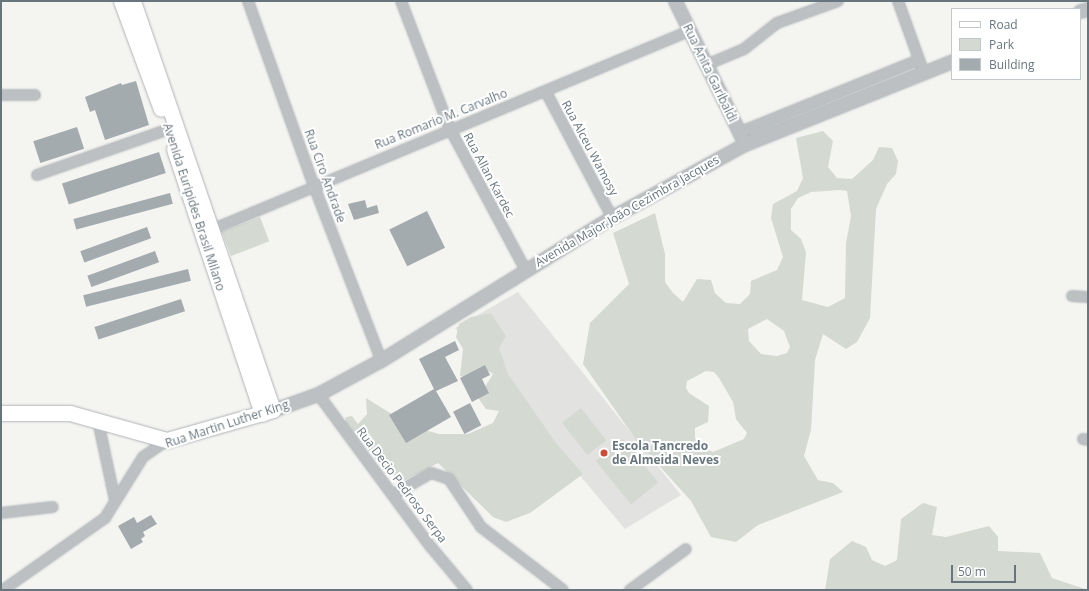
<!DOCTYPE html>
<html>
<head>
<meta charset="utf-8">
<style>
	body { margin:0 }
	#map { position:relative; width:1089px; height:591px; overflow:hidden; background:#f4f4f1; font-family:"Open Sans",sans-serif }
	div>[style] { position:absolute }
	.built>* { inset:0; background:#e2e3e1 }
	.green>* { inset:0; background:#d4d9d1; transform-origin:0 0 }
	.building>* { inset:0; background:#a4abaf; transform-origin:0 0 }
	.roads { filter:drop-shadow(0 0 1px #afb4b7) drop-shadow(0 0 1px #afb4b7) }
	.minor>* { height:10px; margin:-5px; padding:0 5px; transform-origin:5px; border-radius:5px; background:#bcc0c2 }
	.tertiary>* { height:13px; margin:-6.5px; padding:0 6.5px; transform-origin:6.5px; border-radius:6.5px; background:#bcc0c2 }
	.secondary>* { height:15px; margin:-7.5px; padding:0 7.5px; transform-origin:7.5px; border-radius:7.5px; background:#fff }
	.dots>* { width:11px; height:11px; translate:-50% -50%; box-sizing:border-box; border:2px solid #fff; border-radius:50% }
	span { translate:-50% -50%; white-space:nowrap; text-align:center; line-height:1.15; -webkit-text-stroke:4px #fff; paint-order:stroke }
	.street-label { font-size:12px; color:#67767e }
	.poi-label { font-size:12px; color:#67767e; font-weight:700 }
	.left { translate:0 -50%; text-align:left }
	.frame { position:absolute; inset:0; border:2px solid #67767e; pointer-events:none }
	.legend { position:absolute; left:951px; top:8px; width:130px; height:72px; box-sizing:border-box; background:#fff; border:1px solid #c2c8cb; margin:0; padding:5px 7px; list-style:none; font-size:12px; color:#67767e }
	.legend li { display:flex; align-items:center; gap:8px; height:20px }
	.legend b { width:20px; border:1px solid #c2c8cb }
	.scale { position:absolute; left:951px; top:565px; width:65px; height:18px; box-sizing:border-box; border:2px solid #67767e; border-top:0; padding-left:5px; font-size:12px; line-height:14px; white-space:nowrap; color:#67767e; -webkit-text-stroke:3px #fff; paint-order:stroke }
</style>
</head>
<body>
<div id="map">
	<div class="built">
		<div style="clip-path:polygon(518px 292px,681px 495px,625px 529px,455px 328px)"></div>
	</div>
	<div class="green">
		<div style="clip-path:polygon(evenodd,823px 131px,833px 141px,828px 167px,837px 178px,852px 179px,873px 160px,879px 147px,892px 148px,898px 161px,896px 174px,887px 184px,876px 209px,870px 318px,857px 342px,846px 349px,823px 334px,815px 360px,811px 430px,804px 456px,818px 480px,833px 483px,843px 492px,758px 525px,736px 542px,711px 537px,691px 501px,637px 441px,583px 364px,590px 323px,629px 284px,613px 233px,655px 213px,665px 254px,665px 282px,673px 293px,683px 302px,697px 279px,711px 280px,715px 293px,726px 303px,740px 304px,750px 294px,751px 281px,777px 270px,783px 257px,771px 218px,773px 204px,797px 191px,803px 178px,796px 138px,823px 131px,840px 190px,847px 191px,851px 216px,846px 243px,845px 298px,828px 307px,802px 300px,806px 252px,801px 239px,791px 230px,791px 209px,798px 198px,811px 192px,840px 190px,823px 131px,767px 319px,784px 331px,790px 347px,787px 353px,777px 356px,761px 354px,749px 341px,748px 329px,767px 319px,823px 131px,706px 371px,714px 372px,719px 378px,733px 402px,736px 419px,747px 433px,744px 439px,713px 452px,701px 447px,695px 438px,695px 428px,708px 422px,709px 406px,689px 393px,686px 388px,687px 381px,706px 371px)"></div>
		<div style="left:260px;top:217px;width:26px;height:41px;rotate:69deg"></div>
		<div style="clip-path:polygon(491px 313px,506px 336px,499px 348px,508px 374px,556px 443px,583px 474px,530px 513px,506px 522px,493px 517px,438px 463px,405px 480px,388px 473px,345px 424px,346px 417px,352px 416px,358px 424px,367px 414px,366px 398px,411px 426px,439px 434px,468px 434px,493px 423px,499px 411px,486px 409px,478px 398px,493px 374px,482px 367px,473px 378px,460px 376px,463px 349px,456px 337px,459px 324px,471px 317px)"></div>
		<div style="left:581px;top:408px;width:41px;height:24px;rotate:52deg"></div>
		<div style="left:623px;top:439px;width:56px;height:35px;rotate:51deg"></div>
		<div style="clip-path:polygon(923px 503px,937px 507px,932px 535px,946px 537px,989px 526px,998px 537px,998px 551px,1040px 553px,1052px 578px,1088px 590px,825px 590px,830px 559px,852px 541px,866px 547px,872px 560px,885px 566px,897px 560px,901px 519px)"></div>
	</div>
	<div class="building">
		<div style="clip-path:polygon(136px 81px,149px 125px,105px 140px,95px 110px,90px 112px,85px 97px,121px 83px,122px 85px)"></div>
		<div style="left:77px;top:127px;width:23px;height:46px;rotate:72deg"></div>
		<div style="left:159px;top:152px;width:22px;height:102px;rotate:72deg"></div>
		<div style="left:170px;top:193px;width:11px;height:100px;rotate:75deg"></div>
		<div style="clip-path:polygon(365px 200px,367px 208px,377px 205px,379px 213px,354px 220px,348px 204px)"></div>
		<div style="left:427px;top:211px;width:41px;height:42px;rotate:64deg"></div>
		<div style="left:147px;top:227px;width:12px;height:71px;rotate:70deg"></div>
		<div style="left:155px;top:251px;width:12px;height:72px;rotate:70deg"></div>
		<div style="left:188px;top:269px;width:12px;height:108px;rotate:76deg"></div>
		<div style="left:181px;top:299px;width:13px;height:91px;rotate:72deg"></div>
		<div style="clip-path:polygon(455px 341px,459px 350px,445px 357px,458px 381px,436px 391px,451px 417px,406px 443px,389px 415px,434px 389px,419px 359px)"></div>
		<div style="clip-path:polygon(485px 365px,490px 375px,482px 379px,489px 393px,472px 402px,460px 378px)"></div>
		<div style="left:470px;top:403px;width:25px;height:19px;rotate:63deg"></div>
		<div style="clip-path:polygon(151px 515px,157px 524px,143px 532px,145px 536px,141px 539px,143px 542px,131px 549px,118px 526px,134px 517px,137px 523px)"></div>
	</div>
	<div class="roads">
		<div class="minor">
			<div style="left:248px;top:1px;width:196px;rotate:70.4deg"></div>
			<div style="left:314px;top:186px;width:186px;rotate:68.9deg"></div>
			<div style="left:401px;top:1px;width:137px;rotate:69.1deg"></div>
			<div style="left:450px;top:129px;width:159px;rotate:61.8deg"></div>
			<div style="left:898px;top:1px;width:68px;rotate:70.2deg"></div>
			<div style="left:706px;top:65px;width:41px;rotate:-22.8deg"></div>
			<div style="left:744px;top:49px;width:42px;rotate:-38.2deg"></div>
			<div style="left:777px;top:23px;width:65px;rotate:-19.8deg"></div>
			<div style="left:546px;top:92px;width:141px;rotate:62.2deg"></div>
			<div style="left:1px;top:95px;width:34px"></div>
			<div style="left:738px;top:133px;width:195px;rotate:-22deg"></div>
			<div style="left:37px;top:175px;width:140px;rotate:-19.2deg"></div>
			<div style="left:206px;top:232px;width:523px;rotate:-22.59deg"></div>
			<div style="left:1072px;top:296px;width:16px;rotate:4deg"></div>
			<div style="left:318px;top:394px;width:190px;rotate:53.6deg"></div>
			<div style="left:431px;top:547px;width:56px;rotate:50.1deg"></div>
			<div style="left:98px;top:421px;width:81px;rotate:77.9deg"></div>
			<div style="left:1083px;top:439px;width:5px;rotate:11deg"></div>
			<div style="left:393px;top:495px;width:44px;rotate:-30.1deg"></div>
			<div style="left:431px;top:473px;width:19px;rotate:18deg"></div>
			<div style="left:449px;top:479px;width:58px;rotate:56.3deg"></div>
			<div style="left:481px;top:527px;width:103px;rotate:37.5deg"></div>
			<div style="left:1px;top:513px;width:52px;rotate:-6.6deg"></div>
			<div style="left:3px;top:590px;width:125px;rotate:-35.2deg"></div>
			<div style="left:105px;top:518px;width:72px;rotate:-58.1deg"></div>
			<div style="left:143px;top:457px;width:29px;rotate:-35deg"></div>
			<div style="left:630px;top:590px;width:69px;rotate:-36.2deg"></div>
		</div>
		<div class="tertiary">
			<div style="left:675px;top:1px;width:159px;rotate:63.9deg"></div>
			<div style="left:1080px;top:11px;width:8px;rotate:-14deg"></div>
			<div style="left:273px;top:410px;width:48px;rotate:-19.6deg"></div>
			<div style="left:318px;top:394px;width:72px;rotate:-28.4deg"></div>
			<div style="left:381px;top:360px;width:272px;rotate:-31.8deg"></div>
			<div style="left:612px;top:217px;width:152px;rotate:-28.8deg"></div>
			<div style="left:745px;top:144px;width:223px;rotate:-21.8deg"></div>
		</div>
		<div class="secondary">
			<div style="left:121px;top:1px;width:115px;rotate:69.7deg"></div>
			<div style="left:174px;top:149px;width:279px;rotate:71.6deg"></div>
			<div style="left:1px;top:413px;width:69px"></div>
			<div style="left:70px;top:413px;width:101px;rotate:15.6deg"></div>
			<div style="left:167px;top:440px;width:110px;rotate:-15.8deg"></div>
			<div style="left:273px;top:410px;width:432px;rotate:-108.9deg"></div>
		</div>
	</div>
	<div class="dots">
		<div style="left:604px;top:453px;background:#cd4c38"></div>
	</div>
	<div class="street-label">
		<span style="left:710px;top:73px;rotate:64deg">Rua Anita Garibaldi</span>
		<span style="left:441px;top:119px;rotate:-22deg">Rua Romario M. Carvalho</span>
		<span style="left:590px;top:148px;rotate:62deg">Rua Alceu Wamosy</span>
		<span style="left:489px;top:175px;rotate:62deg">Rua Allan Kardec</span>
		<span style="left:325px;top:176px;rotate:70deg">Rua Ciro Andrade</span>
		<span style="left:194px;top:207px;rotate:72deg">Avenida Euripides Brasil Milano</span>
		<span style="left:627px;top:211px;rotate:-30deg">Avenida Major João Cezimbra Jacques</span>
		<span style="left:227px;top:424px;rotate:-18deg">Rua Martin Luther King</span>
		<span style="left:402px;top:485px;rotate:53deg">Rua Decio Pedroso Serpa</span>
	</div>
	<div class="poi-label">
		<span class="left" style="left:612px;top:453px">Escola Tancredo<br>de Almeida Neves</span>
	</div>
	<div class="frame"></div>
	<ul class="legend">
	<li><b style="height:5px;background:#fff"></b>Road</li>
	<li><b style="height:11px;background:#d4d9d1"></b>Park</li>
	<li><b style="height:11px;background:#a4abaf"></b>Building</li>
	</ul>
	<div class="scale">50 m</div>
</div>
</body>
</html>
